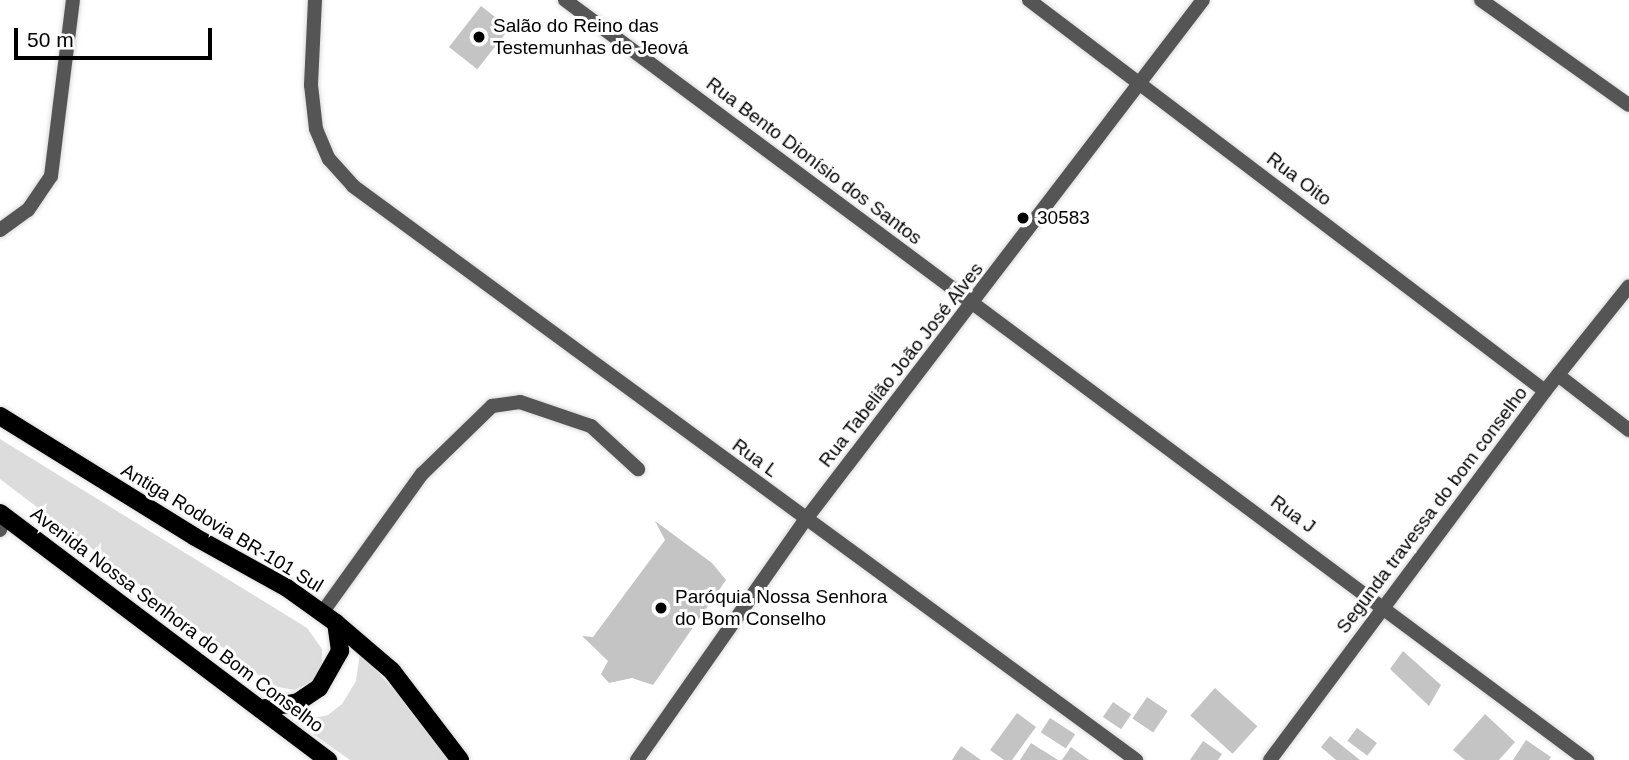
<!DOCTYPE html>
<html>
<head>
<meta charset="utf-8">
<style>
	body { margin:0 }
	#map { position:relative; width:1629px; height:760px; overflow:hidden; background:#fff; font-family:Arial,sans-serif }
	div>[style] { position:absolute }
	.green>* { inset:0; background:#dcdcdc }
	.building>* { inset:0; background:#c4c4c4; transform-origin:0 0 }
	.roads { filter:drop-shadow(0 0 2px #dbdbdb) drop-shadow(0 0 2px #dbdbdb) }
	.service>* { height:14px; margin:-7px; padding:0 7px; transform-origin:7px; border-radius:7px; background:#555 }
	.minor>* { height:14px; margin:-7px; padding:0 7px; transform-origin:7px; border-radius:7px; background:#555 }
	.primary>* { height:18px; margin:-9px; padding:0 9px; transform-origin:9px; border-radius:9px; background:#000 }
	.dots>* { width:19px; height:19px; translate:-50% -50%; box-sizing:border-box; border:4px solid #fff; border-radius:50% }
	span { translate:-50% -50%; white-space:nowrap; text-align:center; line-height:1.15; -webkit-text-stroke:6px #fff; paint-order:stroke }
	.poi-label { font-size:19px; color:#000 }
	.left { translate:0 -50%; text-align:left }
	.street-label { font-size:19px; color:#000 }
	.scale { position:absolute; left:14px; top:28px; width:198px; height:32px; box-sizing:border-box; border:4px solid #000; border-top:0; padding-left:9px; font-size:21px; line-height:24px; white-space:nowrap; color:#000; -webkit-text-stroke:5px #fff; paint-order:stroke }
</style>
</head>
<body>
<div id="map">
	<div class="green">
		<div style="clip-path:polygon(0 439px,307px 628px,322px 649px,322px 666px,314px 681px,294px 690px,273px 686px,0 479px)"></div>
		<div style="clip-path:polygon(360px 653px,420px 718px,452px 760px,350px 760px,296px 722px,328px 715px,342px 704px,356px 681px)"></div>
	</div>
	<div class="building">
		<div style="left:481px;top:6px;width:36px;height:52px;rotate:38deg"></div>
		<div style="clip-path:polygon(655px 521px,712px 563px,726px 580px,653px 685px,632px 678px,609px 683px,601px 674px,608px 661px,582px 636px,593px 637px,665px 540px)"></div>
		<div style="clip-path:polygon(1403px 651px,1441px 685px,1429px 706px,1390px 669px)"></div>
		<div style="left:1215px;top:688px;width:57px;height:37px;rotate:42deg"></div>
		<div style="left:1147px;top:697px;width:25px;height:26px;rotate:34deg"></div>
		<div style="left:1113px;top:702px;width:22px;height:18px;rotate:34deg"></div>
		<div style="clip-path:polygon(1017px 713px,1036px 727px,1012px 760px,1004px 760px,990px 750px)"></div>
		<div style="clip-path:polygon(1485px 714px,1515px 742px,1499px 760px,1465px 760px,1453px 750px)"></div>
		<div style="left:1050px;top:718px;width:30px;height:17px;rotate:33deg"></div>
		<div style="left:1357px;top:728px;width:25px;height:16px;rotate:37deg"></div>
		<div style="clip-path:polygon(1330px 736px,1360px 760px,1336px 760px,1321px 747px)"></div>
		<div style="clip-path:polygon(1526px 740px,1551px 757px,1549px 760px,1513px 760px)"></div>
		<div style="clip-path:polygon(1203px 741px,1222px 754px,1218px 760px,1190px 760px)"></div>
		<div style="clip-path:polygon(1031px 743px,1058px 760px,1020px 760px)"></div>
		<div style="clip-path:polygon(961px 746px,981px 760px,952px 760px)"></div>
		<div style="clip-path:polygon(1071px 747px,1089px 760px,1062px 760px)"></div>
	</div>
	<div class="roads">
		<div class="service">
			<div style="left:322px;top:613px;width:171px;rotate:-54.3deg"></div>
			<div style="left:422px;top:474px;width:98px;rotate:-44.2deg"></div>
			<div style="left:492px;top:406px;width:28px;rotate:-8deg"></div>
			<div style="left:520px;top:402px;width:75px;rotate:18.7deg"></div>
			<div style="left:591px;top:426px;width:64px;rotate:42.5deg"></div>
		</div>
		<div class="minor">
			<div style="left:315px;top:0;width:85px;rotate:92.7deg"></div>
			<div style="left:311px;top:85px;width:44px;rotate:83.5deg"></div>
			<div style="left:316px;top:129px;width:33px;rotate:67deg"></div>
			<div style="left:329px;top:159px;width:36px;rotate:48deg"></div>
			<div style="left:353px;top:186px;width:971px;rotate:36.24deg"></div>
			<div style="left:565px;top:0;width:1274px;rotate:36.64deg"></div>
			<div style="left:1029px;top:0;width:647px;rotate:37.15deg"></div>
			<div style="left:1481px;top:0;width:181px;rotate:35.4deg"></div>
			<div style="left:0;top:230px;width:34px;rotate:-36deg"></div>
			<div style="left:28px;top:210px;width:41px;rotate:-55.9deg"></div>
			<div style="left:51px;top:176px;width:177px;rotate:-82.9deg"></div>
			<div style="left:1558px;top:375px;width:90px;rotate:37.8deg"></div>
			<div style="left:0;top:530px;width:15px;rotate:-74deg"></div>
			<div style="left:637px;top:760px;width:294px;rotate:-55deg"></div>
			<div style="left:806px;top:519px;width:653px;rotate:-52.59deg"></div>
			<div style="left:1270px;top:760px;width:460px;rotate:-53.3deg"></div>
			<div style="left:1545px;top:391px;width:134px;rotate:-51.3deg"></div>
		</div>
		<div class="primary">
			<div style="left:0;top:416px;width:229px;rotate:31.8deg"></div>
			<div style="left:195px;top:537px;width:105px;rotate:29deg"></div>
			<div style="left:287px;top:588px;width:60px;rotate:35.5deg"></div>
			<div style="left:336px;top:623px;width:74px;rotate:40.6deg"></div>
			<div style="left:392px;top:671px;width:112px;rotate:52.6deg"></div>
			<div style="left:0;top:513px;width:411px;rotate:37deg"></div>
			<div style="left:260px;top:709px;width:39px;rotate:-10deg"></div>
			<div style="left:298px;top:702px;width:25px;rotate:-34deg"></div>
			<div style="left:319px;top:688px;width:43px;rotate:-60.4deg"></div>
			<div style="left:340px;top:651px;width:28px;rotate:-98deg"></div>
		</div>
	</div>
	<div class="dots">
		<div style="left:479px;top:37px;background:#000"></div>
		<div style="left:1023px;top:218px;background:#000"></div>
		<div style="left:661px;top:608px;background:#000"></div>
	</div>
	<div class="poi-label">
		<span class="left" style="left:493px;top:37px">Salão do Reino das<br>Testemunhas de Jeová</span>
		<span class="left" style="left:1037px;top:218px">30583</span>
		<span class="left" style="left:675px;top:608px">Paróquia Nossa Senhora<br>do Bom Conselho</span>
	</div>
	<div class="street-label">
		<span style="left:814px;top:161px;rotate:37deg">Rua Bento Dionísio dos Santos</span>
		<span style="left:1299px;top:179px;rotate:37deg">Rua Oito</span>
		<span style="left:901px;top:365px;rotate:-52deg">Rua Tabelião João José Alves</span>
		<span style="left:755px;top:458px;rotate:36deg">Rua L</span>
		<span style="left:1432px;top:510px;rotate:-53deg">Segunda travessa do bom conselho</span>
		<span style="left:1293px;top:514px;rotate:36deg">Rua J</span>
		<span style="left:222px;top:528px;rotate:31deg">Antiga Rodovia BR-101 Sul</span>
		<span style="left:177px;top:620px;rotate:37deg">Avenida Nossa Senhora do Bom Conselho</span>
	</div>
	<div class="scale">50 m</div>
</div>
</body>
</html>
